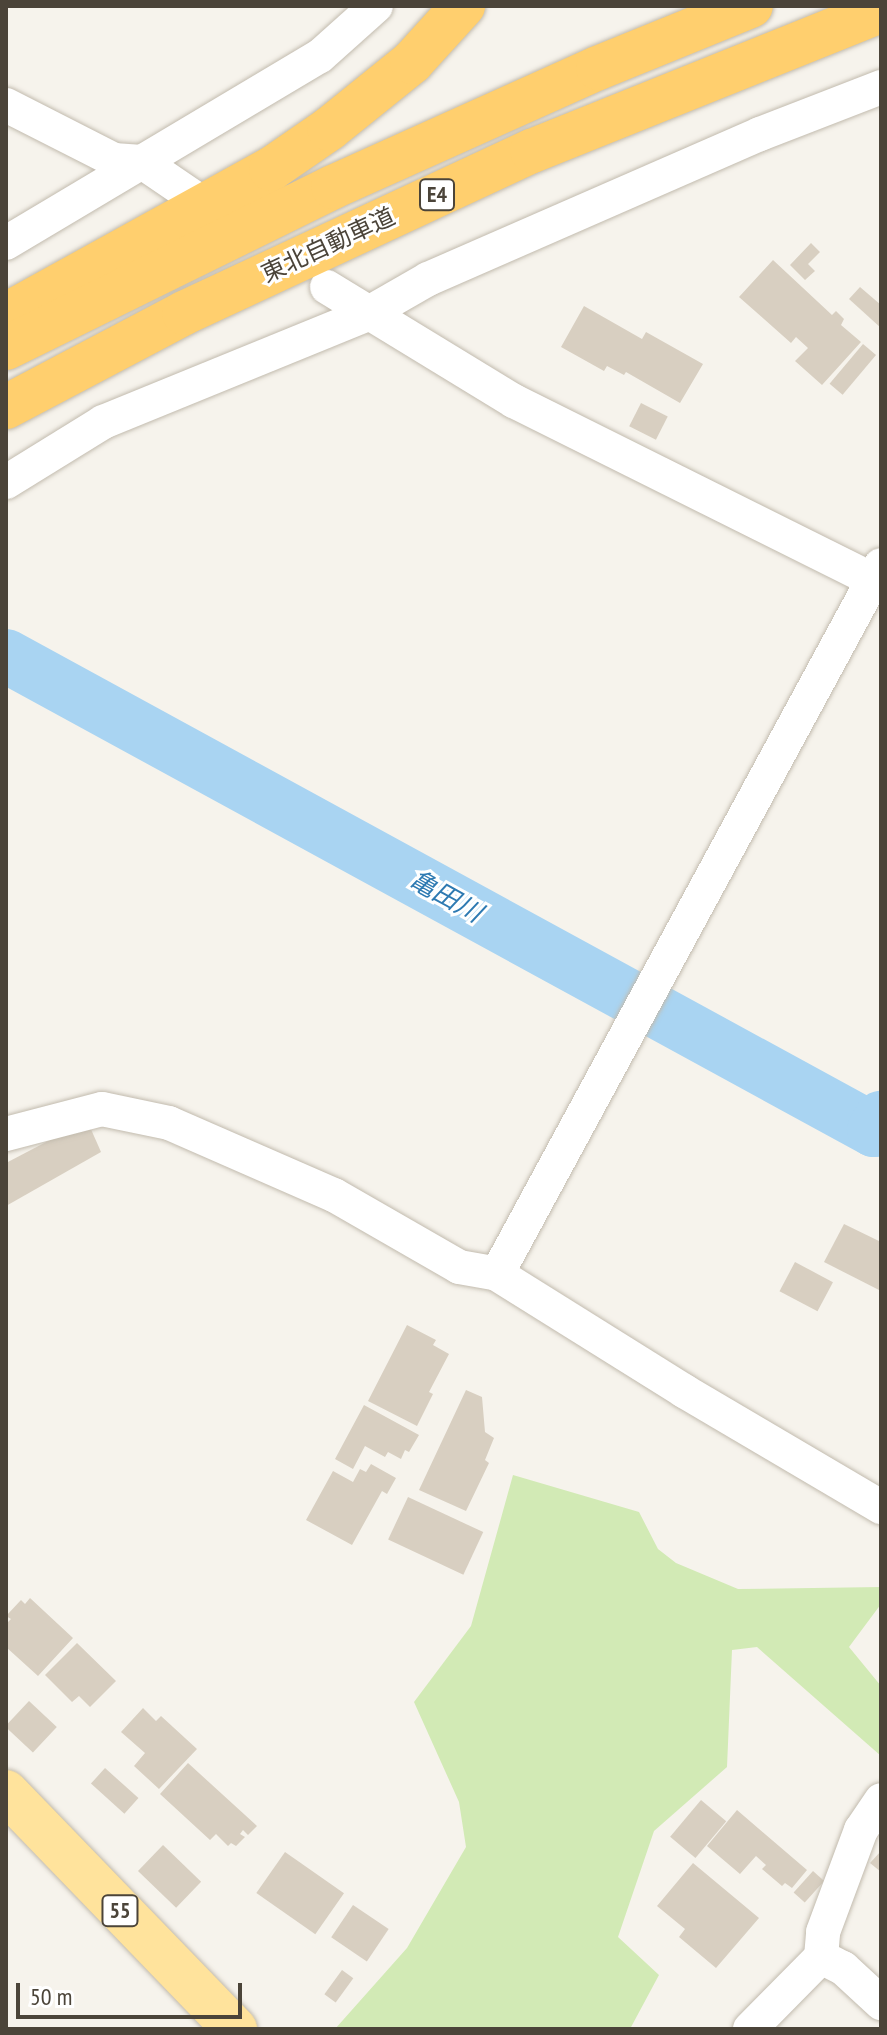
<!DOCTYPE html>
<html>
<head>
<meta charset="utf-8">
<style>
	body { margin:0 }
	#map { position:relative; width:887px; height:2035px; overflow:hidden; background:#f6f3ec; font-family:"PT Sans Narrow","Noto Sans JP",sans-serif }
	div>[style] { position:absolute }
	.green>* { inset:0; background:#d2eab5 }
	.river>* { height:54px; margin:-27px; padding:0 27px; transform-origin:27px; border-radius:27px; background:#a9d4f2 }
	.building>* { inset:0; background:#d8cfc1; transform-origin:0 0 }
	.roads { filter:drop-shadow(0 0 2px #c2bbae) drop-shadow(0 0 2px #c2bbae) }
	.minor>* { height:34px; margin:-17px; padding:0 17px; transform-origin:17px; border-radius:17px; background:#fff }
	.primary>* { height:44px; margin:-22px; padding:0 22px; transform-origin:22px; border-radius:22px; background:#ffe39c }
	.motorway>* { height:44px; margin:-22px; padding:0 22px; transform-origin:22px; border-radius:22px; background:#ffcf6e }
	span { translate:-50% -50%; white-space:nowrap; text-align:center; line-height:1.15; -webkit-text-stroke:6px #fff; paint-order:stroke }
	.shield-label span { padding:2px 6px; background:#fff; border:2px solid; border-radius:6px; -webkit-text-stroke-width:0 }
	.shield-label { font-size:22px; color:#4b4439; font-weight:700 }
	.street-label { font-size:24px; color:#4b4439 }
	.water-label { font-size:26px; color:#2e7ab2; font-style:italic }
	.frame { position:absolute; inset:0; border:8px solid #4b4439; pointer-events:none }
	.scale { position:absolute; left:16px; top:1983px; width:226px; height:36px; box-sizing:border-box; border:4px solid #4b4439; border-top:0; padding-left:10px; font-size:24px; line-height:28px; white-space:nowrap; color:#4b4439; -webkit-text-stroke:6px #fff; paint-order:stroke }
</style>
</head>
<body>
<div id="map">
	<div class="green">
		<div style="clip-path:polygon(513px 1475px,639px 1512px,658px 1549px,676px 1563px,738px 1589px,881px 1587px,881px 1604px,849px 1647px,881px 1686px,881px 1756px,757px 1647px,732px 1650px,727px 1767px,654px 1831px,618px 1937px,659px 1975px,630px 2029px,335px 2029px,407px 1948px,466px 1847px,459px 1802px,414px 1702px,471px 1626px)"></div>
	</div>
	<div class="river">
		<div style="left:6px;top:656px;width:989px;rotate:28.64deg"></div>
		<div style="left:874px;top:1130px;width:14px;rotate:-60deg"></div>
	</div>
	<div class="building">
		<div style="clip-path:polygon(811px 243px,820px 252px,808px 264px,815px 271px,805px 280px,790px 265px)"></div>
		<div style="clip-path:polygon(773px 260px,832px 315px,836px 311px,844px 319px,841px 325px,861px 342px,822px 385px,795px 361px,808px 348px,796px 337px,791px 343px,739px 297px)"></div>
		<div style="clip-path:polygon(860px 287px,881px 305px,881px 328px,849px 299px)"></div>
		<div style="clip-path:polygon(584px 306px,642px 339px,646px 332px,703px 364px,680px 403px,626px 372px,624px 375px,607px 366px,604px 371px,561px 347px)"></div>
		<div style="left:863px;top:344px;width:17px;height:52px;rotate:40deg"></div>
		<div style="left:641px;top:403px;width:30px;height:26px;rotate:27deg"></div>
		<div style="clip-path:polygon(90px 1127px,101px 1152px,6px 1206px,6px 1163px,69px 1130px)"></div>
		<div style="clip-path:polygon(844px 1224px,881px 1242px,881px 1291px,824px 1262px)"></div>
		<div style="left:795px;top:1262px;width:43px;height:33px;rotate:28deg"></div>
		<div style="clip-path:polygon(407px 1325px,436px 1340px,433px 1345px,449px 1354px,429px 1392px,433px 1394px,417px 1426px,368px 1401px)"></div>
		<div style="clip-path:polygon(466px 1390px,482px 1397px,485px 1432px,494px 1438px,485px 1460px,489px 1463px,466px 1511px,419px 1490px)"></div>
		<div style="clip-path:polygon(364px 1405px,419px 1435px,409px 1452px,405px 1450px,401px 1459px,388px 1452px,385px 1457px,365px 1446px,353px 1469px,335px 1459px)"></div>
		<div style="clip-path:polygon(371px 1464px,396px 1478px,387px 1494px,382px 1491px,352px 1545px,306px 1520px,333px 1471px,353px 1482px,360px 1469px,366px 1472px)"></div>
		<div style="left:408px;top:1497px;width:83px;height:47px;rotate:25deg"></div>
		<div style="clip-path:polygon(30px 1598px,73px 1638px,38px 1676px,6px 1647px,6px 1624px,11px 1619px,6px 1616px,21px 1600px,25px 1604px)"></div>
		<div style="clip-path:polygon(77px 1643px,116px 1681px,90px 1707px,79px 1696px,72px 1702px,45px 1675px)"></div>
		<div style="left:29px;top:1701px;width:38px;height:35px;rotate:43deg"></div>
		<div style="clip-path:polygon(143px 1708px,156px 1721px,161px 1716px,197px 1749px,159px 1789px,134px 1766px,145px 1753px,121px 1732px)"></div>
		<div style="clip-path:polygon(188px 1763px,257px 1826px,248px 1835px,243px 1830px,240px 1834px,245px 1837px,236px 1846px,231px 1843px,228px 1846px,216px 1834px,210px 1840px,160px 1794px)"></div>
		<div style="left:105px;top:1768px;width:45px;height:21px;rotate:42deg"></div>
		<div style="left:701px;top:1800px;width:33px;height:48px;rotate:40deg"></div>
		<div style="clip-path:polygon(737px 1810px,807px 1870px,792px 1888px,785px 1883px,782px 1886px,762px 1869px,766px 1865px,756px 1856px,740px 1874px,707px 1846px)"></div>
		<div style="left:163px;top:1845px;width:53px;height:36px;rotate:44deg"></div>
		<div style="clip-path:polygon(881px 1851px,881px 1872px,870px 1863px)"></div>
		<div style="left:285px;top:1852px;width:72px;height:50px;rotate:35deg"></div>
		<div style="clip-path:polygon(693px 1863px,759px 1918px,716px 1968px,679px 1937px,685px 1929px,657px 1906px)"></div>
		<div style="left:813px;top:1871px;width:15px;height:29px;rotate:42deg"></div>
		<div style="left:353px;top:1905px;width:43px;height:39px;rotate:34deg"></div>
		<div style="left:342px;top:1970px;width:14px;height:30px;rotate:36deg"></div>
	</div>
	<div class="roads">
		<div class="minor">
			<div style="left:6px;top:105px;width:121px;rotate:27deg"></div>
			<div style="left:114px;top:160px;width:28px;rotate:4deg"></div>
			<div style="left:142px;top:162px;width:76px;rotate:34.3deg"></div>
			<div style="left:6px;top:243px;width:365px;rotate:-30.8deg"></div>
			<div style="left:320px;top:56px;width:75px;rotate:-41.8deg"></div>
			<div style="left:327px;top:287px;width:219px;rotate:31.4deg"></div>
			<div style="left:514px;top:401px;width:410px;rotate:26.5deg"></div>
			<div style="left:6px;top:482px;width:114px;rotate:-31.7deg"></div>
			<div style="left:103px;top:422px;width:285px;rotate:-22.2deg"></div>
			<div style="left:367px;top:314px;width:70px;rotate:-29.8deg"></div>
			<div style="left:428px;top:279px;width:362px;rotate:-23.6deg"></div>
			<div style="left:760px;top:134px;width:130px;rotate:-21.2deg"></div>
			<div style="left:6px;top:1134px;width:99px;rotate:-14.6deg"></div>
			<div style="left:102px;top:1109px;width:68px;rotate:11.8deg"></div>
			<div style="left:169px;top:1123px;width:180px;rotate:23.6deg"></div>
			<div style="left:334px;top:1195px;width:144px;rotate:29.9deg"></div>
			<div style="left:459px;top:1267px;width:39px;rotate:10deg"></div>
			<div style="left:497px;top:1274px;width:221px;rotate:32deg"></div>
			<div style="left:684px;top:1391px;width:229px;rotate:30.5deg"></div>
			<div style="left:497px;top:1274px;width:806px;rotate:-61.56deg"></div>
			<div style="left:821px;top:1957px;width:25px;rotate:27deg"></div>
			<div style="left:843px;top:1968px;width:52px;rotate:42.6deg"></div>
			<div style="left:750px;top:2029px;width:101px;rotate:-45.4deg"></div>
			<div style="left:821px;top:1957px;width:25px;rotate:-85deg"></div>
			<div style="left:823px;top:1932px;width:109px;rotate:-69.6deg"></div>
			<div style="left:861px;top:1830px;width:36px;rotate:-56deg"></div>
		</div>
		<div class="primary">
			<div style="left:6px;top:1792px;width:330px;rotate:46deg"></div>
		</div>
		<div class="motorway">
			<div style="left:6px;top:315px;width:303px;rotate:-28.9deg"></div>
			<div style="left:271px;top:169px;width:70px;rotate:-34.6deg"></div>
			<div style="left:329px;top:129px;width:107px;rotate:-38.9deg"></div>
			<div style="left:412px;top:62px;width:76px;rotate:-47.7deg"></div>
			<div style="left:6px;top:348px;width:364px;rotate:-26.2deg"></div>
			<div style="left:333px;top:187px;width:290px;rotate:-24.2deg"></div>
			<div style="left:598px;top:68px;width:165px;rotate:-22.1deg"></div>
			<div style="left:6px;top:407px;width:201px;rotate:-27.8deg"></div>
			<div style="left:184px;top:313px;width:384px;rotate:-25deg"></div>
			<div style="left:532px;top:151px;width:376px;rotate:-21.9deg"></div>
		</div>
	</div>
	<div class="shield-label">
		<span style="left:437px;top:195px">E4</span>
		<span style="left:120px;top:1911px">55</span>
	</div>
	<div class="street-label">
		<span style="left:328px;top:245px;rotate:-25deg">東北自動車道</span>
	</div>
	<div class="water-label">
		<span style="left:446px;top:896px;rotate:29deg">亀田川</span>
	</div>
	<div class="frame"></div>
	<div class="scale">50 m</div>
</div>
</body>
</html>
